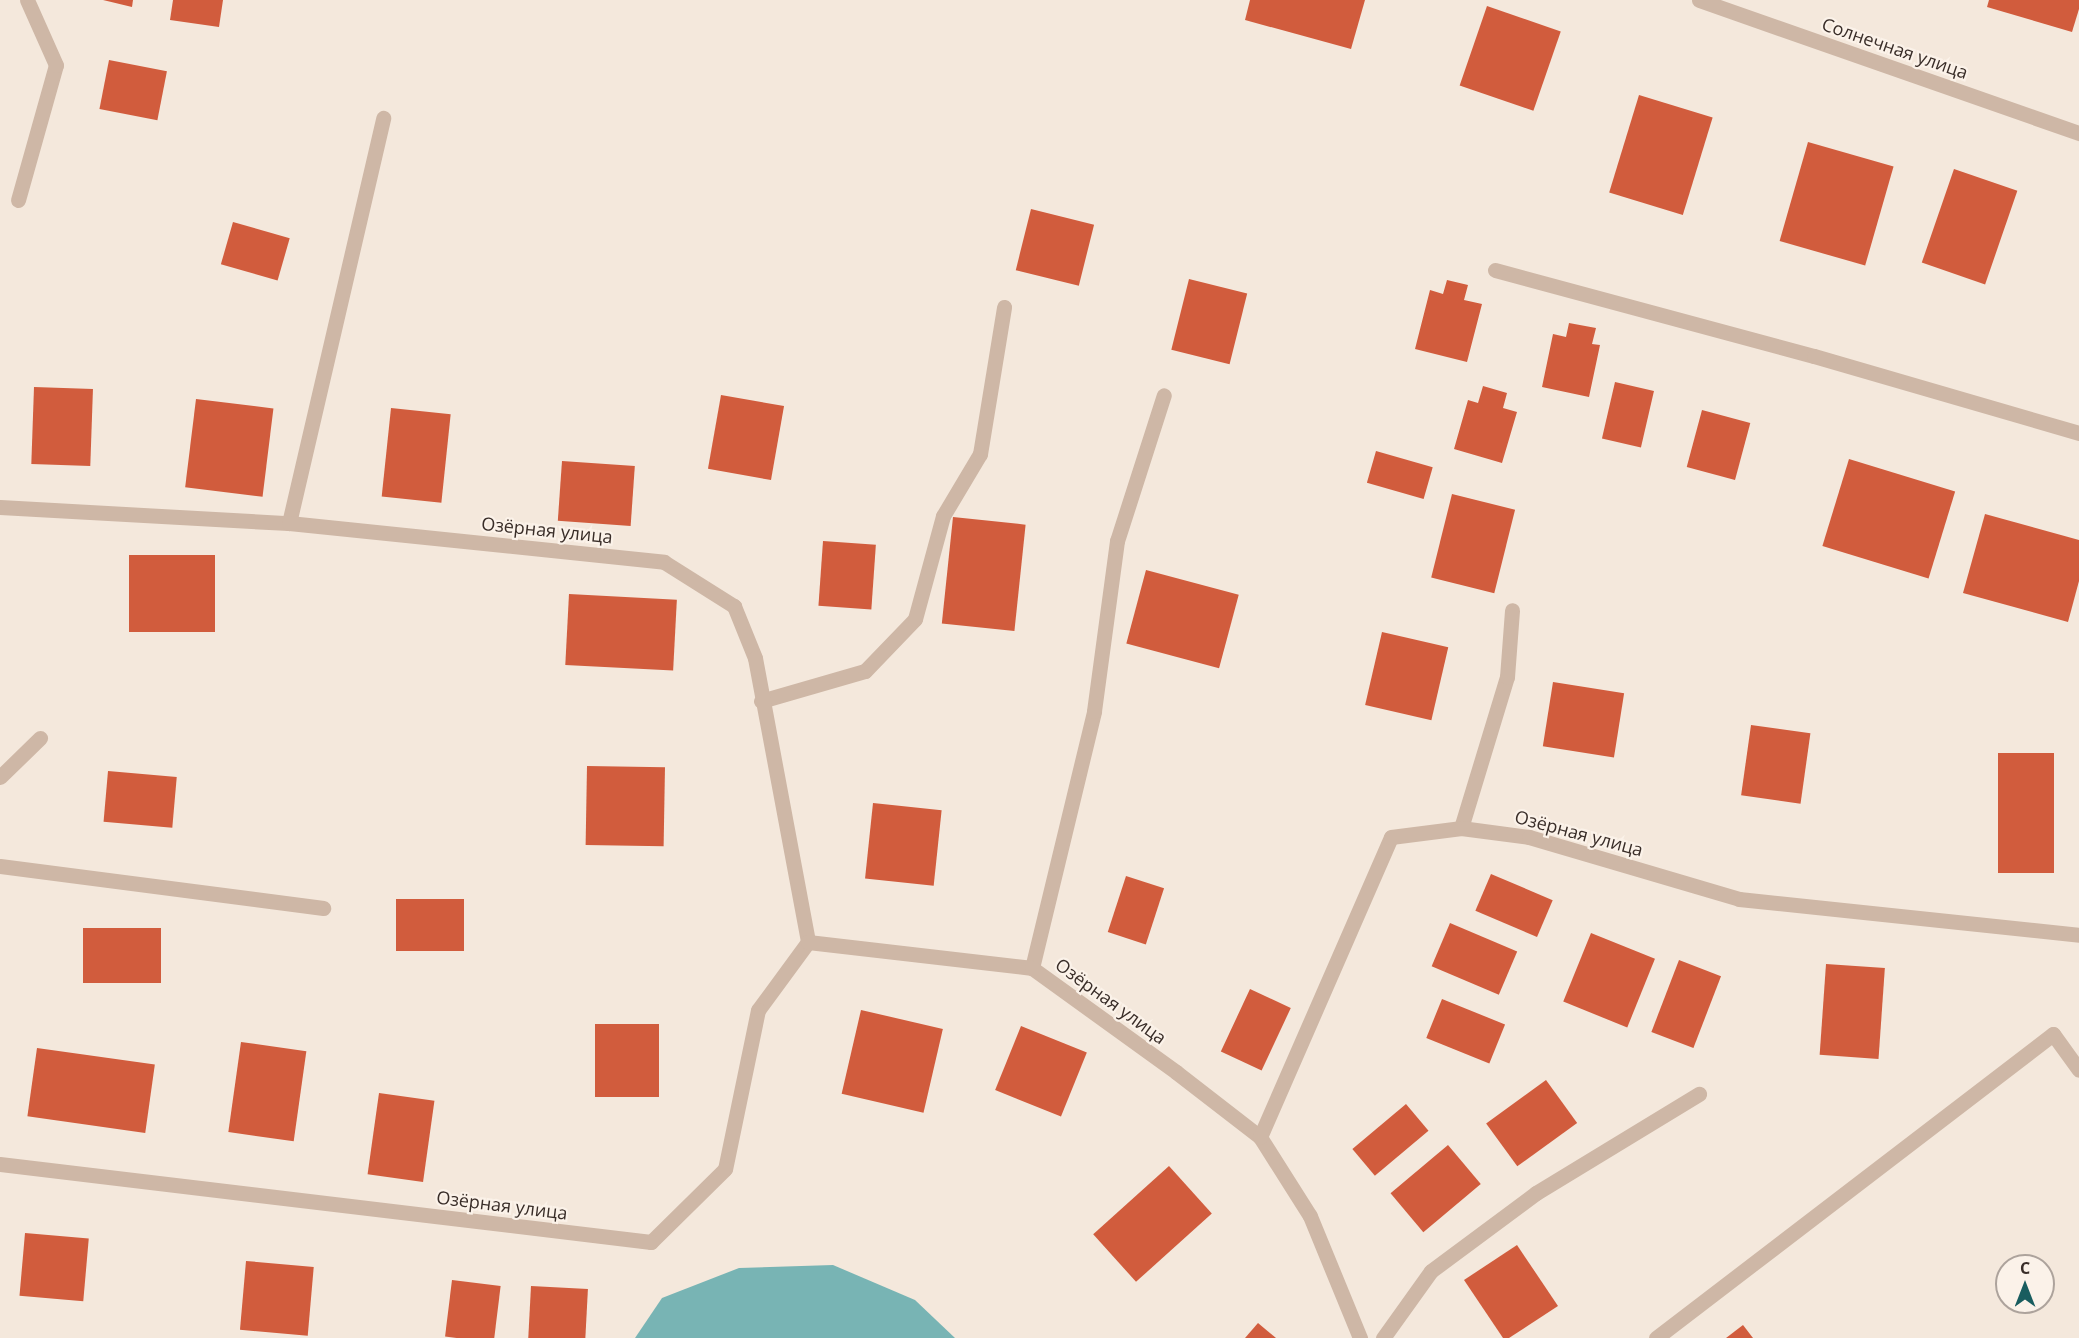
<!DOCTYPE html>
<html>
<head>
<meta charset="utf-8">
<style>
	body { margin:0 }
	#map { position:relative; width:2079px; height:1338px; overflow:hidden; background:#f4e8dc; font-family:"Open Sans",sans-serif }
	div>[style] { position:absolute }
	.water>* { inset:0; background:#78b4b4 }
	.building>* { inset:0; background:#d15c3d; transform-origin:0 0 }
	.service>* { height:15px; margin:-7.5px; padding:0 7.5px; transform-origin:7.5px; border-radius:7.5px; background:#ceb7a6 }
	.minor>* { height:15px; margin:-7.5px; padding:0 7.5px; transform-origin:7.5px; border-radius:7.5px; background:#ceb7a6 }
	span { translate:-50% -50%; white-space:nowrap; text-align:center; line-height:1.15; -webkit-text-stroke:4.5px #fbf2e9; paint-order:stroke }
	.street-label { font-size:18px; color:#392d28 }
	.north { position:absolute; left:1995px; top:1254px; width:60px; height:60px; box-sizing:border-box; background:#fbf2e9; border:2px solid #ada39c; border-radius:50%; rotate:0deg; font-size:16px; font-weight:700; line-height:24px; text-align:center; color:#392d28 }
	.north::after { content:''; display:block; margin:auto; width:21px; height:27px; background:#195d5f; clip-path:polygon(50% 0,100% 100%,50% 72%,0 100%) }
</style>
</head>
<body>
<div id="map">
	<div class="water">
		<div style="clip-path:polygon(833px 1265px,915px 1300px,955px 1338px,635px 1338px,662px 1298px,739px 1268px)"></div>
	</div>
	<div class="building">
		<div style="clip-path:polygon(103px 0,133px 0,132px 7px)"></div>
		<div style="clip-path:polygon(173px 0,223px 0,219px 27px,170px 20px)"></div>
		<div style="clip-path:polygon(1250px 0,1365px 0,1351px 49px,1245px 20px)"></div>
		<div style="clip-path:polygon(1989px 0,2079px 0,2079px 9px,2072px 32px,1987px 7px)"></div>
		<div style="left:1487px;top:6px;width:78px;height:84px;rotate:19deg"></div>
		<div style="left:109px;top:60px;width:59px;height:50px;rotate:11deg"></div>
		<div style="left:1639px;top:95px;width:77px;height:102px;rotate:17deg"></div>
		<div style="left:1808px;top:142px;width:89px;height:103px;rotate:16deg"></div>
		<div style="left:1954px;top:169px;width:67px;height:99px;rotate:19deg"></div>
		<div style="left:1031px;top:209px;width:65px;height:63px;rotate:14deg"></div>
		<div style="left:233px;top:222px;width:59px;height:44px;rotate:16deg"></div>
		<div style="left:1189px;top:279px;width:60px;height:73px;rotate:14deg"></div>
		<div style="clip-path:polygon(1447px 280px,1468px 285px,1464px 300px,1482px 304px,1467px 362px,1415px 349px,1430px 290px,1443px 294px)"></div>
		<div style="clip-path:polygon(1569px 323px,1596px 328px,1592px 344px,1600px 345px,1589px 397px,1542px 387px,1553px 334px,1566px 337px)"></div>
		<div style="left:1615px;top:382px;width:40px;height:58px;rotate:13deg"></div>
		<div style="clip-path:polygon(1483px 386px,1507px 393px,1503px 408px,1517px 412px,1502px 463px,1454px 449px,1468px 400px,1478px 403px)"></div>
		<div style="left:34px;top:387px;width:59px;height:77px;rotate:2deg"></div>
		<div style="left:721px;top:395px;width:64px;height:75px;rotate:10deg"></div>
		<div style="left:196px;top:399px;width:78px;height:89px;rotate:7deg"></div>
		<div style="left:391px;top:408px;width:60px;height:89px;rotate:6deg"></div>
		<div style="left:1702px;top:410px;width:50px;height:59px;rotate:15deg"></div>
		<div style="left:1376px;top:451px;width:59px;height:33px;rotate:16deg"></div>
		<div style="left:1849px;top:459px;width:111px;height:91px;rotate:17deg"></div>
		<div style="left:562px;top:461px;width:73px;height:60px;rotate:4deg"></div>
		<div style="left:1452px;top:494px;width:65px;height:86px;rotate:14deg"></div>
		<div style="clip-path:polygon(1985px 514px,2079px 540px,2079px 581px,2068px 622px,1963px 593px)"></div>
		<div style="left:953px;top:517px;width:73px;height:107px;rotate:6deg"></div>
		<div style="left:823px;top:541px;width:53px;height:65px;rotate:4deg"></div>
		<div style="left:129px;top:555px;width:86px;height:77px"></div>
		<div style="left:1146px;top:570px;width:96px;height:76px;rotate:15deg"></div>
		<div style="left:569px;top:594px;width:108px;height:71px;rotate:3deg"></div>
		<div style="left:1382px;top:632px;width:68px;height:75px;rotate:13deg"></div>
		<div style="left:1553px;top:682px;width:72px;height:65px;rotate:9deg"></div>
		<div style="left:1751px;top:725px;width:60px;height:71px;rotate:8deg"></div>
		<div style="left:1998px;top:753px;width:56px;height:120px"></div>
		<div style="left:587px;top:766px;width:78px;height:79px;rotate:1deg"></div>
		<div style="left:108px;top:771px;width:69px;height:51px;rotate:5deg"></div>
		<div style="left:873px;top:803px;width:69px;height:76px;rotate:6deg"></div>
		<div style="left:1491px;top:874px;width:67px;height:40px;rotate:23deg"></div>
		<div style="left:1126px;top:876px;width:40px;height:59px;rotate:18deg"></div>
		<div style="left:396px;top:899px;width:68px;height:52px"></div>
		<div style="left:1450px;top:923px;width:73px;height:47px;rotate:23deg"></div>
		<div style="left:83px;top:928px;width:78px;height:55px"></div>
		<div style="left:1591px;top:933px;width:69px;height:74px;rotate:22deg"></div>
		<div style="left:1679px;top:960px;width:45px;height:77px;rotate:21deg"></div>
		<div style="left:1826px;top:964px;width:59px;height:91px;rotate:4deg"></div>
		<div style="left:1250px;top:989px;width:45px;height:69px;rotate:25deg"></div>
		<div style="left:1442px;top:999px;width:68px;height:42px;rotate:22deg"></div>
		<div style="left:861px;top:1010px;width:84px;height:86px;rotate:13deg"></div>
		<div style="left:595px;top:1024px;width:64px;height:73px"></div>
		<div style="left:1021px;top:1026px;width:71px;height:69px;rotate:22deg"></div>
		<div style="left:241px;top:1042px;width:66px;height:91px;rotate:8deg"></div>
		<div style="left:37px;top:1048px;width:119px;height:69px;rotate:8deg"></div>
		<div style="left:1546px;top:1080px;width:53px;height:74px;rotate:54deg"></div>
		<div style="left:379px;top:1093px;width:56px;height:82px;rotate:8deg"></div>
		<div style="left:1406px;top:1104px;width:35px;height:70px;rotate:50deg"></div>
		<div style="left:1448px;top:1145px;width:51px;height:75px;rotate:50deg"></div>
		<div style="left:1169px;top:1166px;width:64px;height:102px;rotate:48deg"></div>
		<div style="left:25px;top:1233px;width:64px;height:63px;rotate:5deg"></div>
		<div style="clip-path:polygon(1517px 1245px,1558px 1306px,1509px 1338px,1503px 1338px,1464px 1280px)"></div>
		<div style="left:246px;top:1261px;width:68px;height:69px;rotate:5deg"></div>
		<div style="left:452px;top:1280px;width:49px;height:57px;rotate:7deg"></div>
		<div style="left:531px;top:1286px;width:57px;height:52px;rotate:3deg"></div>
		<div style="clip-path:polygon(1258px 1323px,1276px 1338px,1245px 1338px)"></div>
		<div style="clip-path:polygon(1743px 1325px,1753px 1338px,1726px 1338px)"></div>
	</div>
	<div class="service">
		<div style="left:1495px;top:270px;width:330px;rotate:15.1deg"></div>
		<div style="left:1814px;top:356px;width:276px;rotate:16.2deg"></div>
		<div style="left:289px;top:523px;width:416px;rotate:-76.9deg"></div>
		<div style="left:761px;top:701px;width:108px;rotate:-16.1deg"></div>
		<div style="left:865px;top:671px;width:72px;rotate:-46.1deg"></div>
		<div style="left:915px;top:619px;width:107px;rotate:-74.8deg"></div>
		<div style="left:943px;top:516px;width:72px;rotate:-59.2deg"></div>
		<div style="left:980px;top:454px;width:149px;rotate:-80.7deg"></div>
		<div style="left:0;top:777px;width:56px;rotate:-44.3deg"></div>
		<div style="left:1461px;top:828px;width:158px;rotate:-73.1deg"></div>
		<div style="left:1507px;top:677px;width:67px;rotate:-85.7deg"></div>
		<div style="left:0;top:866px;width:326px;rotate:7.4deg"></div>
		<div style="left:1032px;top:968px;width:264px;rotate:-76.4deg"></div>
		<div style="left:1094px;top:711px;width:172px;rotate:-82.3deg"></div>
		<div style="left:1117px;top:541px;width:153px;rotate:-72.2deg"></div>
		<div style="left:1383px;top:1338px;width:82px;rotate:-54.4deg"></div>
		<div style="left:1431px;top:1271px;width:131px;rotate:-36.6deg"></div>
		<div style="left:1536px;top:1193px;width:191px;rotate:-31.3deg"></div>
		<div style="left:1656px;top:1338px;width:500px;rotate:-37.44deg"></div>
		<div style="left:2053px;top:1034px;width:44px;rotate:54.2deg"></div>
	</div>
	<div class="minor">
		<div style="left:1699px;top:0;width:403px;rotate:19.3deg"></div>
		<div style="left:18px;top:200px;width:140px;rotate:-74.3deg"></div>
		<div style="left:56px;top:65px;width:71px;rotate:-114deg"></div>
		<div style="left:0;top:507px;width:289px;rotate:3.2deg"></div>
		<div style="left:289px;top:523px;width:377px;rotate:5.9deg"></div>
		<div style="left:664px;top:562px;width:83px;rotate:32.2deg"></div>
		<div style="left:734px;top:606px;width:56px;rotate:68deg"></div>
		<div style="left:755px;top:658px;width:289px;rotate:79.4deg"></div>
		<div style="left:808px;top:942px;width:84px;rotate:126.3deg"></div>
		<div style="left:758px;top:1010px;width:162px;rotate:101.7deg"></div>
		<div style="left:725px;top:1169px;width:104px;rotate:135.4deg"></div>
		<div style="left:651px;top:1242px;width:656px;rotate:-173.17deg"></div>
		<div style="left:808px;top:942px;width:226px;rotate:6.6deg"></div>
		<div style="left:1032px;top:968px;width:178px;rotate:35.8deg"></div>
		<div style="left:1176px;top:1072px;width:106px;rotate:37.7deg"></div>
		<div style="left:1260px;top:1137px;width:93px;rotate:57.7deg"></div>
		<div style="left:1310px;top:1216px;width:132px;rotate:67.7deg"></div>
		<div style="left:1260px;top:1137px;width:327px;rotate:-66.4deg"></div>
		<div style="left:1391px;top:837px;width:71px;rotate:-7.3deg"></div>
		<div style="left:1461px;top:828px;width:69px;rotate:7.5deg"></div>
		<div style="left:1529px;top:837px;width:219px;rotate:16.4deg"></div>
		<div style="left:1739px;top:899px;width:342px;rotate:6deg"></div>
	</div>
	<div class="street-label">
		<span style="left:1895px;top:48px;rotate:19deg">Солнечная улица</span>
		<span style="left:547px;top:530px;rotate:6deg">Озёрная улица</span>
		<span style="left:1579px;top:833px;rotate:15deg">Озёрная улица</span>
		<span style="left:1111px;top:1001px;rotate:36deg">Озёрная улица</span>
		<span style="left:502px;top:1205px;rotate:7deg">Озёрная улица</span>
	</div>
	<div class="north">С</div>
</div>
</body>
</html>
